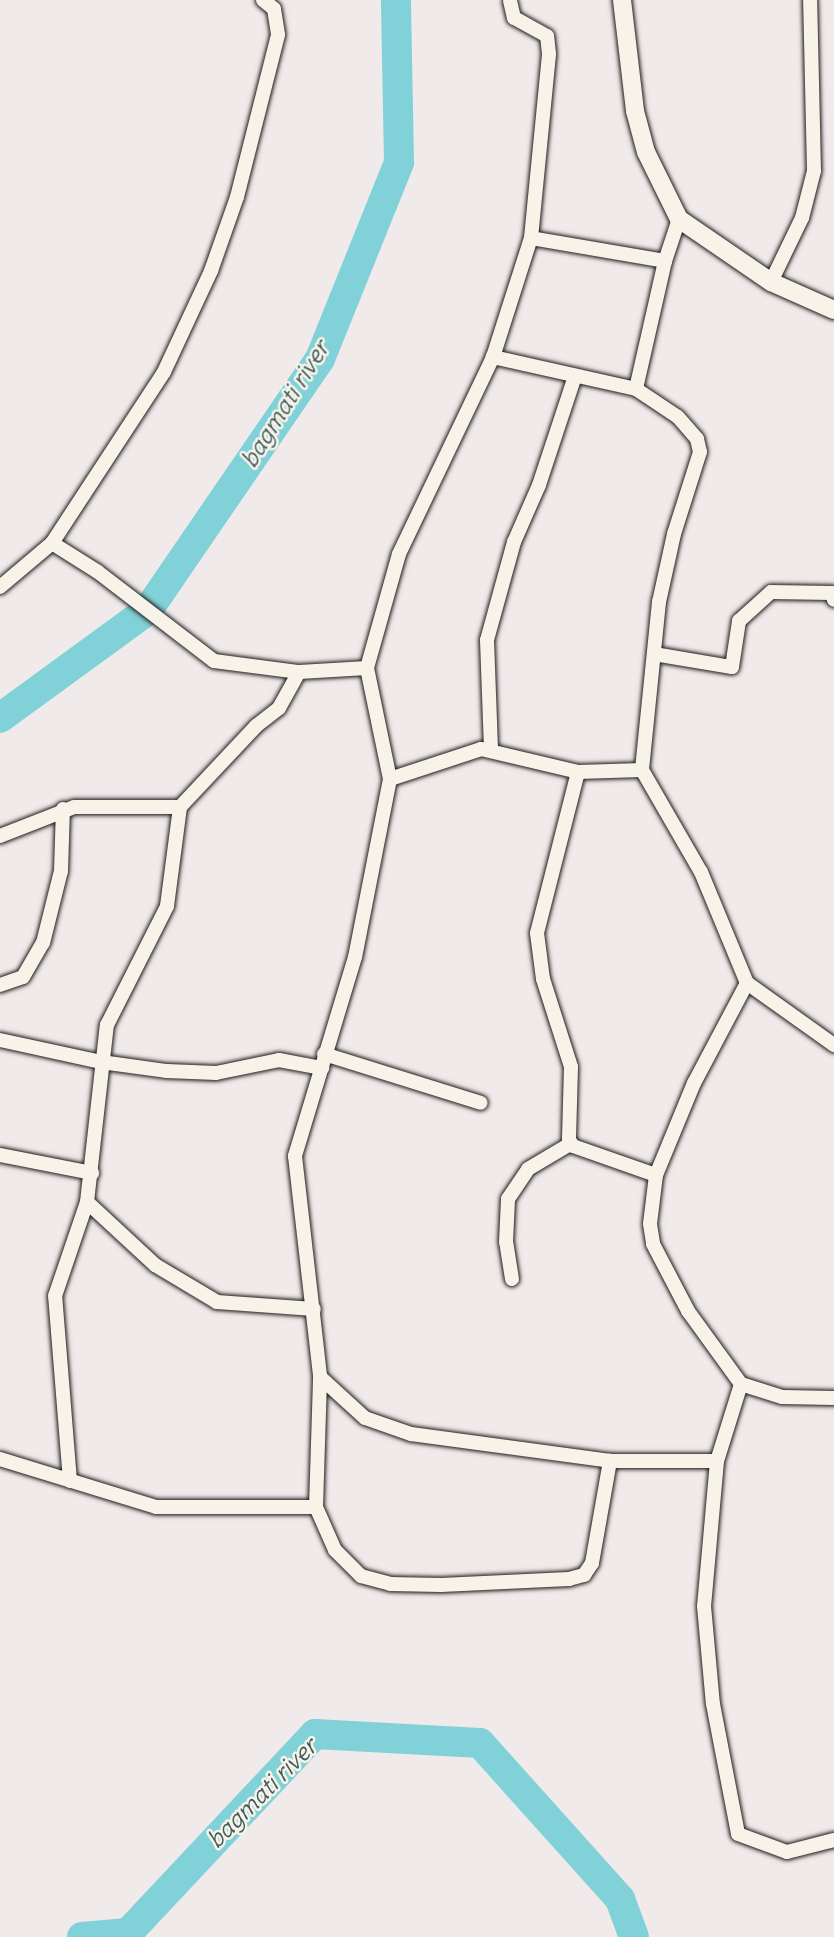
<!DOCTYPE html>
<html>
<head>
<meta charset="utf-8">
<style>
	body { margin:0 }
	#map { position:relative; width:834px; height:1937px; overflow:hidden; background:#f1eaeb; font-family:Delius,sans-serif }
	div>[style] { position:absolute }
	.river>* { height:30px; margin:-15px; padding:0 15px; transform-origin:15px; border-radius:15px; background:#80d1d8 }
	.roads { filter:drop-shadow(0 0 2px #1c1c1c) drop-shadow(0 0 2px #1c1c1c) }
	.minor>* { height:14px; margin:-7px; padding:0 7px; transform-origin:7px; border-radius:7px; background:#f7f3e8 }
	.tertiary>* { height:18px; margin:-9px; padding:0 9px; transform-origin:9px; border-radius:9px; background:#f7f3e8 }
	span { translate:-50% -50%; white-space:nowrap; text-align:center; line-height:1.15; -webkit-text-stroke:5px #f7f3e8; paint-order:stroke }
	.water-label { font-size:24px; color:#3f5b5e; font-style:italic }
</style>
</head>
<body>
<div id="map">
	<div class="river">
		<div style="left:0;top:718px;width:183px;rotate:-36.1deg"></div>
		<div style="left:148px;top:610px;width:304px;rotate:-55.6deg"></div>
		<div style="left:320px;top:359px;width:212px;rotate:-68.1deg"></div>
		<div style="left:399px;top:162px;width:162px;rotate:-91.1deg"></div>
		<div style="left:82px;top:1937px;width:46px;rotate:-5deg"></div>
		<div style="left:128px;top:1933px;width:273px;rotate:-46.8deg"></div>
		<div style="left:315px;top:1734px;width:165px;rotate:3.1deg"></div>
		<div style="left:480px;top:1743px;width:210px;rotate:48.1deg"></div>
		<div style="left:620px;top:1899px;width:40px;rotate:69.8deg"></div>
	</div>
	<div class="roads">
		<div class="minor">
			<div style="left:263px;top:0;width:14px;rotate:39deg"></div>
			<div style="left:274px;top:9px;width:26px;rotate:81deg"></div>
			<div style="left:278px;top:35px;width:167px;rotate:104.2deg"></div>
			<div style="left:237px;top:197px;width:78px;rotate:109.4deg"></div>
			<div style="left:211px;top:271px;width:111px;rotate:115deg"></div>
			<div style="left:164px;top:372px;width:204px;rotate:123.2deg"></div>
			<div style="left:52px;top:543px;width:54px;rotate:32.2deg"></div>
			<div style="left:98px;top:572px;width:146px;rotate:37.5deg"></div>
			<div style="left:214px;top:661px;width:86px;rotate:7.4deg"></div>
			<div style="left:299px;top:672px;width:68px;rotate:-3.4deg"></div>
			<div style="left:679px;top:219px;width:44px;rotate:108.4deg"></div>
			<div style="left:665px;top:261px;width:131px;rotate:102.8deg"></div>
			<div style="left:636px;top:389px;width:50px;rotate:33.7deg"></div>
			<div style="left:678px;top:417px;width:29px;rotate:49deg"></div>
			<div style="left:697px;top:439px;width:13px;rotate:77deg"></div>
			<div style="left:700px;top:452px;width:86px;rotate:107.6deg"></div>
			<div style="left:674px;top:534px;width:70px;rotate:102.4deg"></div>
			<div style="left:659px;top:602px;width:169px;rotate:95.8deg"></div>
			<div style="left:642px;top:770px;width:118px;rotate:60deg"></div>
			<div style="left:701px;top:872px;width:120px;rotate:67.5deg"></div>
			<div style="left:747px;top:983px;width:107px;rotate:35.5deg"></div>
			<div style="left:531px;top:238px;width:136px;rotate:9.7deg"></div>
			<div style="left:771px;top:282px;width:71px;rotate:-64.2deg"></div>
			<div style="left:802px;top:218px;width:49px;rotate:-75.7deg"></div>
			<div style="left:814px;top:171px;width:171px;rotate:-91.3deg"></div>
			<div style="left:493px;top:357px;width:125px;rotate:-72.3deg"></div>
			<div style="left:531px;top:238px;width:185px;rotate:-84.4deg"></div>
			<div style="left:549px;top:54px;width:18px;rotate:-96deg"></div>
			<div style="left:547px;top:36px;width:38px;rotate:-151deg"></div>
			<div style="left:514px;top:18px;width:18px;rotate:-103deg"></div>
			<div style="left:636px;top:389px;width:147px;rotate:-167.4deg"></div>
			<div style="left:493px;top:357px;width:218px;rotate:115.5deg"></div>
			<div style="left:399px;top:554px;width:118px;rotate:105.7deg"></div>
			<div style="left:367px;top:668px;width:113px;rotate:78.3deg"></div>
			<div style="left:390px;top:779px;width:181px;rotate:101.1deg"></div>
			<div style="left:355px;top:957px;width:208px;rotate:106.8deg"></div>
			<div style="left:295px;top:1156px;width:222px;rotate:83.5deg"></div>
			<div style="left:320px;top:1377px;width:61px;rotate:42.3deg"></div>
			<div style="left:365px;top:1418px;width:49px;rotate:19.2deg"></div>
			<div style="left:411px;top:1434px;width:201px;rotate:7.7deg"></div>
			<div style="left:610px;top:1461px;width:107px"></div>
			<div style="left:0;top:587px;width:68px;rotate:-40.2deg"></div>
			<div style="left:654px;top:654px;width:79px;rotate:9.5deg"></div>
			<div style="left:732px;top:667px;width:47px;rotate:-81.3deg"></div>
			<div style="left:739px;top:621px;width:43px;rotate:-42.2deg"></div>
			<div style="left:771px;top:592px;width:61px;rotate:0.9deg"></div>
			<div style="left:832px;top:593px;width:7px;rotate:74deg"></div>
			<div style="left:491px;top:749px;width:109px;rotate:-92.1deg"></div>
			<div style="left:487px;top:640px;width:102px;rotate:-74.6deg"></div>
			<div style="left:514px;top:542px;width:62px;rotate:-66.3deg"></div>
			<div style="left:539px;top:485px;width:115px;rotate:-71.7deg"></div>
			<div style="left:578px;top:772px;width:166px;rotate:104.3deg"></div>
			<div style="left:537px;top:933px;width:46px;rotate:82.6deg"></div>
			<div style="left:543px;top:979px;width:92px;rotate:72.3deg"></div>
			<div style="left:571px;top:1067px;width:73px;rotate:91.6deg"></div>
			<div style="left:569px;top:1140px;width:7px;rotate:56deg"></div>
			<div style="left:573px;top:1146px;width:88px;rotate:19.3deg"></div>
			<div style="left:390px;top:779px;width:96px;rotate:-18.2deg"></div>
			<div style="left:481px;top:749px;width:100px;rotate:13.3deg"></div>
			<div style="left:578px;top:772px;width:64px;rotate:-1.8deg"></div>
			<div style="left:0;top:836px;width:79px;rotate:-21.4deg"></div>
			<div style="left:74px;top:807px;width:106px"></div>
			<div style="left:747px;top:983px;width:113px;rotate:117.9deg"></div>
			<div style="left:694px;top:1083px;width:100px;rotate:112.4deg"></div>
			<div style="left:656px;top:1175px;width:49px;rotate:97deg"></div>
			<div style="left:650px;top:1224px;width:20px;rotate:81deg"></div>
			<div style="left:653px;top:1244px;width:76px;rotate:62.4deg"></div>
			<div style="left:688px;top:1311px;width:90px;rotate:54deg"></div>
			<div style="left:741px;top:1384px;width:43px;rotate:17.6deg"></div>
			<div style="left:782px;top:1397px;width:52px;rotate:1.1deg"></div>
			<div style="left:0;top:985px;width:24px;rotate:-19deg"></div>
			<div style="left:23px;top:977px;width:39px;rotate:-60deg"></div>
			<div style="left:43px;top:943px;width:74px;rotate:-76deg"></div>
			<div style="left:61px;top:871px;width:62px;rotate:-88.2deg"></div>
			<div style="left:0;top:1040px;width:103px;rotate:12.3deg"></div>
			<div style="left:101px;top:1062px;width:67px;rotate:7.8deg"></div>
			<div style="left:167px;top:1071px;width:49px;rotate:2.3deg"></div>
			<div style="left:216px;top:1073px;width:64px;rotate:-11.7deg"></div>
			<div style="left:279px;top:1060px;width:44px;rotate:10.5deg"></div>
			<div style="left:324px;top:1054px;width:164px;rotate:17.3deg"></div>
			<div style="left:0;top:1155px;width:94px;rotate:11.1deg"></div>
			<div style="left:87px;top:1202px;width:93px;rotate:42.8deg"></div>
			<div style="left:155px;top:1265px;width:72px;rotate:30.8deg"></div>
			<div style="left:217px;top:1302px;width:97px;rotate:4.1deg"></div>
			<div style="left:512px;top:1279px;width:37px;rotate:-99deg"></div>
			<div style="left:506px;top:1242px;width:43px;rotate:-87.3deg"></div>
			<div style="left:508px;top:1199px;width:36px;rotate:-56deg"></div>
			<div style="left:528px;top:1169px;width:49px;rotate:-30.8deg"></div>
			<div style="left:741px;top:1384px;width:81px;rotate:107.3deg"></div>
			<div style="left:717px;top:1461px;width:146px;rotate:95.1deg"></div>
			<div style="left:704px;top:1606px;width:98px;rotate:84.8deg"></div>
			<div style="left:713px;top:1704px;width:132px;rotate:79.1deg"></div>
			<div style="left:738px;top:1834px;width:52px;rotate:20.2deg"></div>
			<div style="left:787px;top:1852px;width:49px;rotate:-14.3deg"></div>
			<div style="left:0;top:1459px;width:163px;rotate:17.1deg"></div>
			<div style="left:156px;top:1507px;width:160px"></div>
			<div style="left:316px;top:1507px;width:130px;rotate:-88.2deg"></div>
			<div style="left:70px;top:1481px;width:186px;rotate:-94.6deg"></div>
			<div style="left:55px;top:1296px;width:99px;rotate:-71.2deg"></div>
			<div style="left:87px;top:1202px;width:178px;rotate:-83.6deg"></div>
			<div style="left:107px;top:1025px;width:133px;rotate:-63.2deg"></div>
			<div style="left:167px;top:906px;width:100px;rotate:-82.5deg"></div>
			<div style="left:180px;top:807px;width:111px;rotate:-46.8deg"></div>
			<div style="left:256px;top:726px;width:29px;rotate:-38deg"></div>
			<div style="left:279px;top:708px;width:41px;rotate:-60.9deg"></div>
			<div style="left:316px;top:1507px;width:47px;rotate:66.2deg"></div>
			<div style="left:335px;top:1550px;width:37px;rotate:45deg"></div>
			<div style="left:361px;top:1576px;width:30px;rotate:15deg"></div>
			<div style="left:390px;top:1584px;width:51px;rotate:1.1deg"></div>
			<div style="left:441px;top:1585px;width:128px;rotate:-2.7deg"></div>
			<div style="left:569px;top:1579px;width:16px;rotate:-15deg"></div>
			<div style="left:584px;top:1575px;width:14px;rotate:-56deg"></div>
			<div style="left:592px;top:1563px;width:104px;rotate:-80deg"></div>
		</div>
		<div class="tertiary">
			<div style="left:622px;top:0;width:112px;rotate:83.3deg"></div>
			<div style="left:635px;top:111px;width:42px;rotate:75deg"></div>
			<div style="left:646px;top:152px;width:75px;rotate:63.8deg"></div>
			<div style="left:679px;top:219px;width:112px;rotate:34.4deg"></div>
			<div style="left:771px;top:282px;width:69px;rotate:24deg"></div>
		</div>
	</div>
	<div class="water-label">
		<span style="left:285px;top:404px;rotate:-58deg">bagmati river</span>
		<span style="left:262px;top:1793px;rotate:-45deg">bagmati river</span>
	</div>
</div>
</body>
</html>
